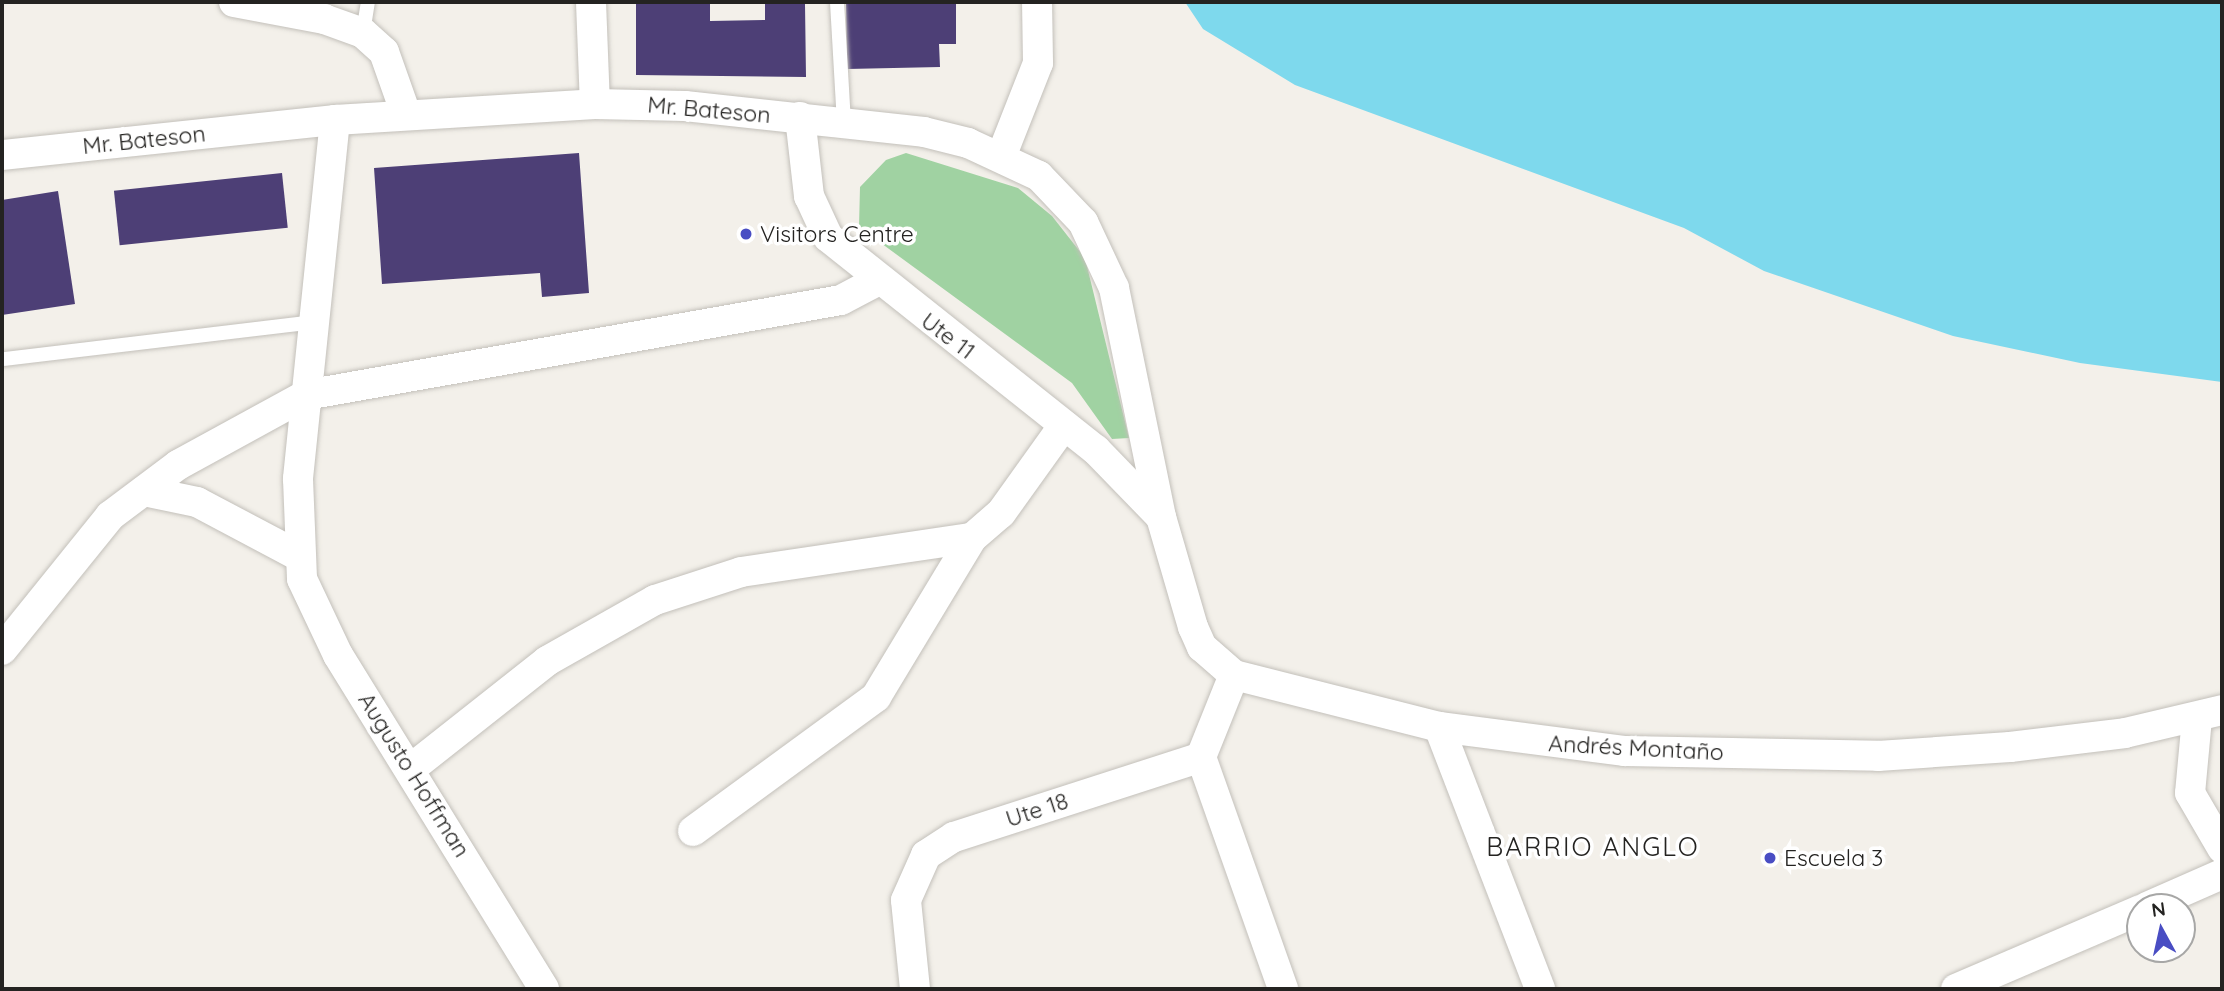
<!DOCTYPE html>
<html>
<head>
<meta charset="utf-8">
<style>
	body { margin:0 }
	#map { position:relative; width:2224px; height:991px; overflow:hidden; background:#f3f0ea; font-family:Quicksand,sans-serif }
	div>[style] { position:absolute }
	.green>* { inset:0; background:#a0d2a2 }
	.water>* { inset:0; background:#7ed9ed }
	.building>* { inset:0; background:#4d3f76; transform-origin:0 0 }
	.roads { filter:drop-shadow(0 0 2px #c3c0ba) drop-shadow(0 0 2px #c3c0ba) }
	.lane>* { height:14px; margin:-7px; padding:0 7px; transform-origin:7px; border-radius:7px; background:#fff }
	.street>* { height:30px; margin:-15px; padding:0 15px; transform-origin:15px; border-radius:15px; background:#fff }
	.dots>* { width:19px; height:19px; translate:-50% -50%; box-sizing:border-box; border:4px solid #fff; border-radius:50% }
	span { translate:-50% -50%; white-space:nowrap; text-align:center; line-height:1.15; -webkit-text-stroke:7px #fff; paint-order:stroke }
	.street-label { font-size:23px; color:#242321 }
	.poi-label { font-size:23px; color:#242321 }
	.left { translate:0 -50%; text-align:left }
	.quarter-label { font-size:26px; color:#242321; letter-spacing:2px }
	.frame { position:absolute; inset:0; border:4px solid #242321; pointer-events:none }
	.north { position:absolute; left:2126px; top:893px; width:70px; height:70px; box-sizing:border-box; background:#fff; border:2px solid #a7a7a6; border-radius:50%; rotate:352deg; font-size:19px; font-weight:700; line-height:28px; text-align:center; color:#242321 }
	.north::after { content:''; display:block; margin:auto; width:24px; height:32px; background:#494dc3; clip-path:polygon(50% 0,100% 100%,50% 72%,0 100%) }
</style>
</head>
<body>
<div id="map">
	<div class="green">
		<div style="clip-path:polygon(906px 153px,1018px 188px,1052px 216px,1085px 258px,1129px 438px,1112px 439px,1072px 383px,859px 227px,860px 187px,886px 160px)"></div>
	</div>
	<div class="water">
		<div style="clip-path:polygon(1185px 2px,2222px 2px,2222px 382px,2080px 363px,1953px 336px,1764px 271px,1684px 228px,1295px 85px,1203px 29px)"></div>
	</div>
	<div class="building">
		<div style="clip-path:polygon(636px 2px,710px 2px,710px 21px,765px 20px,765px 4px,805px 4px,806px 77px,636px 75px)"></div>
		<div style="clip-path:polygon(846px 2px,956px 2px,956px 44px,939px 44px,940px 67px,847px 69px)"></div>
		<div style="clip-path:polygon(579px 153px,589px 293px,542px 297px,540px 273px,382px 284px,374px 168px)"></div>
		<div style="left:282px;top:173px;width:55px;height:169px;rotate:84deg"></div>
		<div style="clip-path:polygon(58px 191px,75px 304px,2px 315px,2px 200px)"></div>
	</div>
	<div class="roads">
		<div class="lane">
			<div style="left:837px;top:2px;width:120px;rotate:86.7deg"></div>
			<div style="left:363px;top:33px;width:31px;rotate:-81deg"></div>
			<div style="left:4px;top:359px;width:312px;rotate:-6.8deg"></div>
		</div>
		<div class="street">
			<div style="left:234px;top:2px;width:92px;rotate:10.7deg"></div>
			<div style="left:324px;top:19px;width:41px;rotate:19.7deg"></div>
			<div style="left:363px;top:33px;width:28px;rotate:42deg"></div>
			<div style="left:384px;top:52px;width:66px;rotate:70.5deg"></div>
			<div style="left:591px;top:2px;width:102px;rotate:87.8deg"></div>
			<div style="left:800px;top:117px;width:80px;rotate:83.5deg"></div>
			<div style="left:809px;top:196px;width:45px;rotate:65.1deg"></div>
			<div style="left:828px;top:237px;width:342px;rotate:38.5deg"></div>
			<div style="left:1096px;top:450px;width:92px;rotate:45.9deg"></div>
			<div style="left:335px;top:120px;width:361px;rotate:95.9deg"></div>
			<div style="left:298px;top:479px;width:100px;rotate:87.7deg"></div>
			<div style="left:302px;top:579px;width:84px;rotate:64.7deg"></div>
			<div style="left:338px;top:655px;width:392px;rotate:58.3deg"></div>
			<div style="left:2px;top:155px;width:335px;rotate:-6deg"></div>
			<div style="left:335px;top:120px;width:260px;rotate:-3.5deg"></div>
			<div style="left:595px;top:104px;width:90px;rotate:1.3deg"></div>
			<div style="left:685px;top:106px;width:240px;rotate:6.2deg"></div>
			<div style="left:924px;top:132px;width:45px;rotate:14deg"></div>
			<div style="left:968px;top:143px;width:78px;rotate:24.9deg"></div>
			<div style="left:1039px;top:176px;width:64px;rotate:46.3deg"></div>
			<div style="left:1083px;top:222px;width:73px;rotate:64.8deg"></div>
			<div style="left:1114px;top:288px;width:234px;rotate:78.4deg"></div>
			<div style="left:1161px;top:517px;width:115px;rotate:73.8deg"></div>
			<div style="left:1193px;top:627px;width:22px;rotate:66deg"></div>
			<div style="left:1202px;top:647px;width:43px;rotate:41.2deg"></div>
			<div style="left:1234px;top:675px;width:211px;rotate:14.2deg"></div>
			<div style="left:1439px;top:727px;width:188px;rotate:7.4deg"></div>
			<div style="left:1625px;top:751px;width:253px;rotate:1.1deg"></div>
			<div style="left:1878px;top:756px;width:132px;rotate:-3.9deg"></div>
			<div style="left:2010px;top:747px;width:116px;rotate:-6.9deg"></div>
			<div style="left:2125px;top:733px;width:100px;rotate:-13.3deg"></div>
			<div style="left:1001px;top:157px;width:101px;rotate:-68.5deg"></div>
			<div style="left:1038px;top:63px;width:61px;rotate:-90.9deg"></div>
			<div style="left:144px;top:491px;width:54px;rotate:11.7deg"></div>
			<div style="left:197px;top:502px;width:113px;rotate:27.9deg"></div>
			<div style="left:2px;top:650px;width:172px;rotate:-51.1deg"></div>
			<div style="left:110px;top:516px;width:85px;rotate:-36.9deg"></div>
			<div style="left:178px;top:465px;width:146px;rotate:-28.7deg"></div>
			<div style="left:306px;top:395px;width:543px;rotate:-10.07deg"></div>
			<div style="left:841px;top:300px;width:41px;rotate:-27.8deg"></div>
			<div style="left:2197px;top:718px;width:75px;rotate:95.3deg"></div>
			<div style="left:2190px;top:793px;width:64px;rotate:59.8deg"></div>
			<div style="left:1439px;top:727px;width:281px;rotate:68.9deg"></div>
			<div style="left:1201px;top:757px;width:246px;rotate:70.5deg"></div>
			<div style="left:413px;top:767px;width:171px;rotate:-38.3deg"></div>
			<div style="left:547px;top:661px;width:124px;rotate:-29.5deg"></div>
			<div style="left:655px;top:600px;width:90px;rotate:-18deg"></div>
			<div style="left:741px;top:572px;width:233px;rotate:-8.4deg"></div>
			<div style="left:972px;top:538px;width:38px;rotate:-41deg"></div>
			<div style="left:1001px;top:513px;width:108px;rotate:-54.4deg"></div>
			<div style="left:693px;top:831px;width:227px;rotate:-36.2deg"></div>
			<div style="left:876px;top:697px;width:186px;rotate:-58.9deg"></div>
			<div style="left:2147px;top:907px;width:82px;rotate:-23.7deg"></div>
			<div style="left:915px;top:989px;width:89px;rotate:-95.8deg"></div>
			<div style="left:906px;top:900px;width:49px;rotate:-66deg"></div>
			<div style="left:926px;top:855px;width:33px;rotate:-33deg"></div>
			<div style="left:954px;top:837px;width:260px;rotate:-17.9deg"></div>
			<div style="left:1201px;top:757px;width:88px;rotate:-68.1deg"></div>
			<div style="left:1956px;top:989px;width:200px;rotate:-23.2deg"></div>
		</div>
	</div>
	<div class="dots">
		<div style="left:746px;top:234px;background:#494dc3"></div>
		<div style="left:1770px;top:858px;background:#494dc3"></div>
	</div>
	<div class="street-label">
		<span style="left:709px;top:110px;rotate:5deg">Mr. Bateson</span>
		<span style="left:144px;top:140px;rotate:-6deg">Mr. Bateson</span>
		<span style="left:948px;top:336px;rotate:37deg">Ute 11</span>
		<span style="left:1636px;top:748px;rotate:3deg">Andrés Montaño</span>
		<span style="left:414px;top:775px;rotate:58deg">Augusto Hoffman</span>
		<span style="left:1037px;top:810px;rotate:-18deg">Ute 18</span>
	</div>
	<div class="poi-label">
		<span class="left" style="left:760px;top:234px">Visitors Centre</span>
		<span class="left" style="left:1784px;top:858px">Escuela 3</span>
	</div>
	<div class="quarter-label">
		<span style="left:1593px;top:847px">BARRIO ANGLO</span>
	</div>
	<div class="frame"></div>
	<div class="north">N</div>
</div>
</body>
</html>
